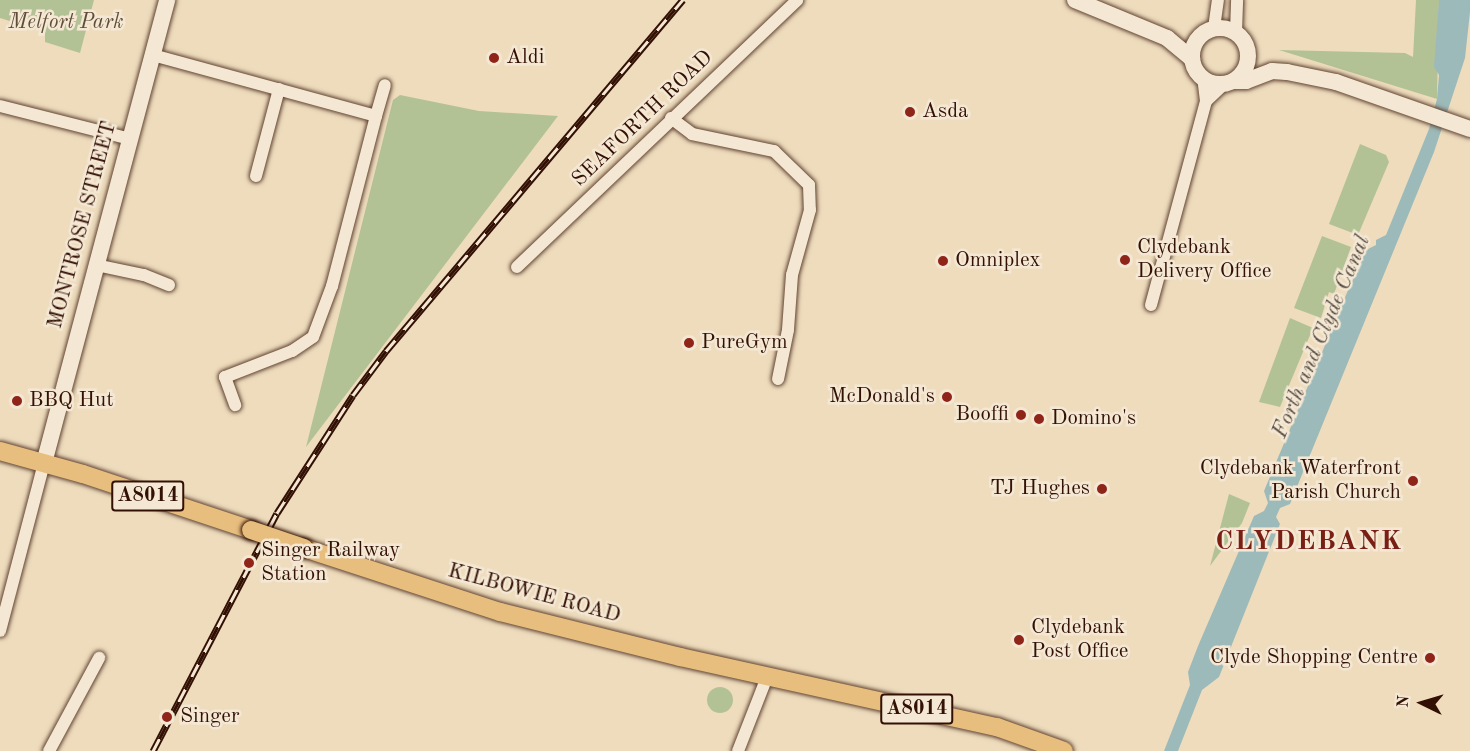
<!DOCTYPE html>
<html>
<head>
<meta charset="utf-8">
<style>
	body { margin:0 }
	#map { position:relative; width:1470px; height:751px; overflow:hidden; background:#eedcbd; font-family:"Old Standard TT",serif }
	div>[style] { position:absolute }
	.green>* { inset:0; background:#b3c295 }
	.round { border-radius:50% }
	.water>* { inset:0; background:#9cbab9 }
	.roads { filter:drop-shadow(0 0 2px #614332) drop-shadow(0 0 2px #614332) }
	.street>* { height:12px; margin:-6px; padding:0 6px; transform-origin:6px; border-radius:6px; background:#f4e8d4 }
	.secondary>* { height:16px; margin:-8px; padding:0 8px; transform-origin:8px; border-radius:8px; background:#f4e8d4 }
	.secondary>.ring { margin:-8px; padding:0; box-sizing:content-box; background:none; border:16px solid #f4e8d4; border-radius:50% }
	.primary>* { height:18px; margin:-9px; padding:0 9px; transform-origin:9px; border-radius:9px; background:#e7be7e }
	.rail>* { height:7px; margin-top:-3.5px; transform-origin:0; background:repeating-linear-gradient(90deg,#f4e8d4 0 14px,#321004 0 28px); box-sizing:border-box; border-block:2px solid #321004 }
	.bridges { filter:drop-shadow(0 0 2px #321004) drop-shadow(0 0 2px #321004) }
	.primary-bridge>* { height:18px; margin:-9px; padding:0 9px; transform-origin:9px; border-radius:9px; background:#e7be7e }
	.dots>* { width:16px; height:16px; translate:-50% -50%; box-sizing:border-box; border:3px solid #f4e8d4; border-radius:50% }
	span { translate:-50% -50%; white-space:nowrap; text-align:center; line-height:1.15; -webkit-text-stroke:5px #f4e8d4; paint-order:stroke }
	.shield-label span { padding:2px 4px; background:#f4e8d4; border:2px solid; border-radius:4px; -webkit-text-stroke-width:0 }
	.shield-label { font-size:20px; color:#321004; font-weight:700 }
	.park-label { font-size:21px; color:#5f4e37; font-style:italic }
	.poi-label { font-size:21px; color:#321004 }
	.left { translate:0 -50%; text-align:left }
	.right { translate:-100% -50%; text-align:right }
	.street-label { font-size:21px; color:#321004 }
	.water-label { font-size:22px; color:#574c43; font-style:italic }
	.district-label { font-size:27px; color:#7a1f14; font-weight:700; letter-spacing:1.5px }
	.north { position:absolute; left:1392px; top:673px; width:60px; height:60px; -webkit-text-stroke:4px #f4e8d4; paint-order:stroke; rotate:275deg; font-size:16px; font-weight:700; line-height:24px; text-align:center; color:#321004 }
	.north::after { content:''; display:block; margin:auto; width:21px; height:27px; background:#321004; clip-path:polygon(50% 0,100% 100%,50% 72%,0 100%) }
</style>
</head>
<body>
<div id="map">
	<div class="green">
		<div style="clip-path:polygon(0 0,94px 0,80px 53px,45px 42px,45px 32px,0 18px)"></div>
		<div style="clip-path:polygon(1416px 0,1439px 0,1437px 99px,1279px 50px,1405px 53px,1413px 57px)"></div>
		<div style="clip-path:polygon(400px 95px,479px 111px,558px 116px,306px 447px,393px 100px)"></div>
		<div style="clip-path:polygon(1360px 144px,1386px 155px,1389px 162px,1358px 235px,1329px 224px)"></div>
		<div style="clip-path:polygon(1322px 236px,1351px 247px,1334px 294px,1329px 292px,1321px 318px,1294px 308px)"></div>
		<div style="clip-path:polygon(1290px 318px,1313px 328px,1280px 407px,1259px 402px)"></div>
		<div style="clip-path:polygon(1229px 494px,1250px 503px,1242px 523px,1210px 566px)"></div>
		<div class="round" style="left:707px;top:687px;width:26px;height:26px"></div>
	</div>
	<div class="water">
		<div style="clip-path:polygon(1439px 0,1470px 0,1470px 12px,1465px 58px,1434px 152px,1290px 504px,1280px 508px,1276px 517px,1280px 524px,1219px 677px,1202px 690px,1178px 751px,1164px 751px,1190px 685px,1188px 672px,1198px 646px,1254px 516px,1264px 511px,1268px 503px,1264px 491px,1346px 295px,1366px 250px,1376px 245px,1376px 240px,1386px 235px,1429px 129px,1437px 99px,1439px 75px,1434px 67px)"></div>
	</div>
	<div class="roads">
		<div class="street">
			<div style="left:1214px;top:28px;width:28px;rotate:-82deg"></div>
			<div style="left:1236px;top:32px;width:32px;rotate:-88deg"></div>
			<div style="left:153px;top:55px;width:231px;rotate:15.3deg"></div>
			<div style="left:376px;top:116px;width:176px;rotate:104.5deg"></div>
			<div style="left:332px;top:286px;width:54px;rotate:110.4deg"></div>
			<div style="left:313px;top:337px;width:25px;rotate:146deg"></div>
			<div style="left:292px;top:351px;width:72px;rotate:158.8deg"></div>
			<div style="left:225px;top:377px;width:30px;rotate:70deg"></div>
			<div style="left:1206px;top:101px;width:25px;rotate:-43deg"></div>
			<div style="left:0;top:106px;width:134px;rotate:14.2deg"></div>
			<div style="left:376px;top:116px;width:32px;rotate:-74deg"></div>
			<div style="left:671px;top:118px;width:26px;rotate:37deg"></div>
			<div style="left:692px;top:134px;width:84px;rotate:11.7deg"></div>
			<div style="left:774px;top:151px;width:49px;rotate:44.2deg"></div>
			<div style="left:809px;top:185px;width:25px;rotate:88deg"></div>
			<div style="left:810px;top:210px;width:67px;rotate:105.5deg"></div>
			<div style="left:792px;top:275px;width:55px;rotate:94.2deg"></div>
			<div style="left:788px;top:330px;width:50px;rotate:101.5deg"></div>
			<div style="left:256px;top:176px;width:90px;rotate:-75.2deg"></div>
			<div style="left:96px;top:265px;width:49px;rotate:11.8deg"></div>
			<div style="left:144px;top:275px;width:27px;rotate:22deg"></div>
			<div style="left:517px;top:267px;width:387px;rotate:-43.6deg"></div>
			<div style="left:1151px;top:305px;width:211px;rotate:-74.9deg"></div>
			<div style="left:1206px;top:101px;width:23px;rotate:-97deg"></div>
			<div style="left:0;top:631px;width:174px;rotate:-75.3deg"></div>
			<div style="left:49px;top:751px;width:106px;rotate:-61.7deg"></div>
			<div style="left:738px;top:751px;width:79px;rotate:-68.6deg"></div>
		</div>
		<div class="secondary">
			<div style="left:1075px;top:0;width:100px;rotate:22.4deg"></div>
			<div style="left:1167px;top:38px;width:33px;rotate:40deg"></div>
			<div class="ring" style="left:1192px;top:28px;width:40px;height:40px"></div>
			<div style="left:1234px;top:81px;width:12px"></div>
			<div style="left:1246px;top:81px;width:28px;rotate:-21deg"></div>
			<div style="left:1272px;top:71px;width:15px;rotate:4deg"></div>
			<div style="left:1287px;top:72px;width:50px;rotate:11.5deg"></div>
			<div style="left:1336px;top:82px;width:142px;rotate:19.3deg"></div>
			<div style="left:44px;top:463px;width:479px;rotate:-75.1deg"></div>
		</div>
		<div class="primary">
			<div style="left:0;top:451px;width:86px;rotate:15.5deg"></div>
			<div style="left:83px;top:474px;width:177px;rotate:18.4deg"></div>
			<div style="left:304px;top:548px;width:206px;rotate:18.1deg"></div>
			<div style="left:500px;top:612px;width:186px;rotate:14deg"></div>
			<div style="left:680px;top:657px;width:325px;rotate:12.5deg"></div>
			<div style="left:997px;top:727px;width:71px;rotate:19.7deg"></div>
		</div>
	</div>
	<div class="rail">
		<div style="left:153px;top:751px;width:268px;rotate:-62.5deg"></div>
		<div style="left:277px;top:513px;width:140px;rotate:-57.2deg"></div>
		<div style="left:353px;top:395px;width:55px;rotate:-53.1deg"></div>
		<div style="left:386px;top:351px;width:460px;rotate:-49.8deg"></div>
	</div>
	<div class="bridges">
		<div class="primary-bridge">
			<div style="left:251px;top:530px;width:56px;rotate:18.8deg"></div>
		</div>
	</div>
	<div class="dots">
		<div style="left:494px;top:58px;background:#8f2418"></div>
		<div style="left:910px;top:112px;background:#8f2418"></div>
		<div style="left:1125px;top:260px;background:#8f2418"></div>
		<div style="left:943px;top:261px;background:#8f2418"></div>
		<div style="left:689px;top:343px;background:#8f2418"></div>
		<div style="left:947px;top:397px;background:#8f2418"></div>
		<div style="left:17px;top:401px;background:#8f2418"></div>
		<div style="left:1021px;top:415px;background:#8f2418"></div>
		<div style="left:1039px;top:419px;background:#8f2418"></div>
		<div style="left:1413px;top:481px;background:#8f2418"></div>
		<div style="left:1102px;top:489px;background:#8f2418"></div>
		<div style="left:249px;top:563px;background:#8f2418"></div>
		<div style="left:1019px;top:640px;background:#8f2418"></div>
		<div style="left:1430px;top:658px;background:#8f2418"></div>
		<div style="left:167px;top:717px;background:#8f2418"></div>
	</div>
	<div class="shield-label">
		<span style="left:148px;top:496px">A8014</span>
		<span style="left:917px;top:709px">A8014</span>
	</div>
	<div class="park-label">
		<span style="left:66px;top:23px">Melfort Park</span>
	</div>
	<div class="poi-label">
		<span class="left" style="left:506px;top:58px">Aldi</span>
		<span class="left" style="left:922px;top:112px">Asda</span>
		<span class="left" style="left:1137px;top:260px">Clydebank<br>Delivery Office</span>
		<span class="left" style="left:955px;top:261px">Omniplex</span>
		<span class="left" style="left:701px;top:343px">PureGym</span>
		<span class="right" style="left:935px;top:397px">McDonald's</span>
		<span class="left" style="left:29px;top:401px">BBQ Hut</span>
		<span class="right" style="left:1009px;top:415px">Booffi</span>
		<span class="left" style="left:1051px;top:419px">Domino's</span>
		<span class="right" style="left:1401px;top:481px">Clydebank Waterfront<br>Parish Church</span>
		<span class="right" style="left:1090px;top:489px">TJ Hughes</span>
		<span class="left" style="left:261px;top:563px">Singer Railway<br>Station</span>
		<span class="left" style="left:1031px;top:640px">Clydebank<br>Post Office</span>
		<span class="right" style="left:1418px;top:658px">Clyde Shopping Centre</span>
		<span class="left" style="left:180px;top:717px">Singer</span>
	</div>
	<div class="street-label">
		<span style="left:643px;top:119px;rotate:-44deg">SEAFORTH ROAD</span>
		<span style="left:83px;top:225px;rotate:-75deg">MONTROSE STREET</span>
		<span style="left:534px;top:594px;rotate:15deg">KILBOWIE ROAD</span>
	</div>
	<div class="water-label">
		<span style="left:1322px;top:337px;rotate:-67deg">Forth and Clyde Canal</span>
	</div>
	<div class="district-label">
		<span style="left:1309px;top:542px">CLYDEBANK</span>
	</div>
	<div class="north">N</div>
</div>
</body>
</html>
